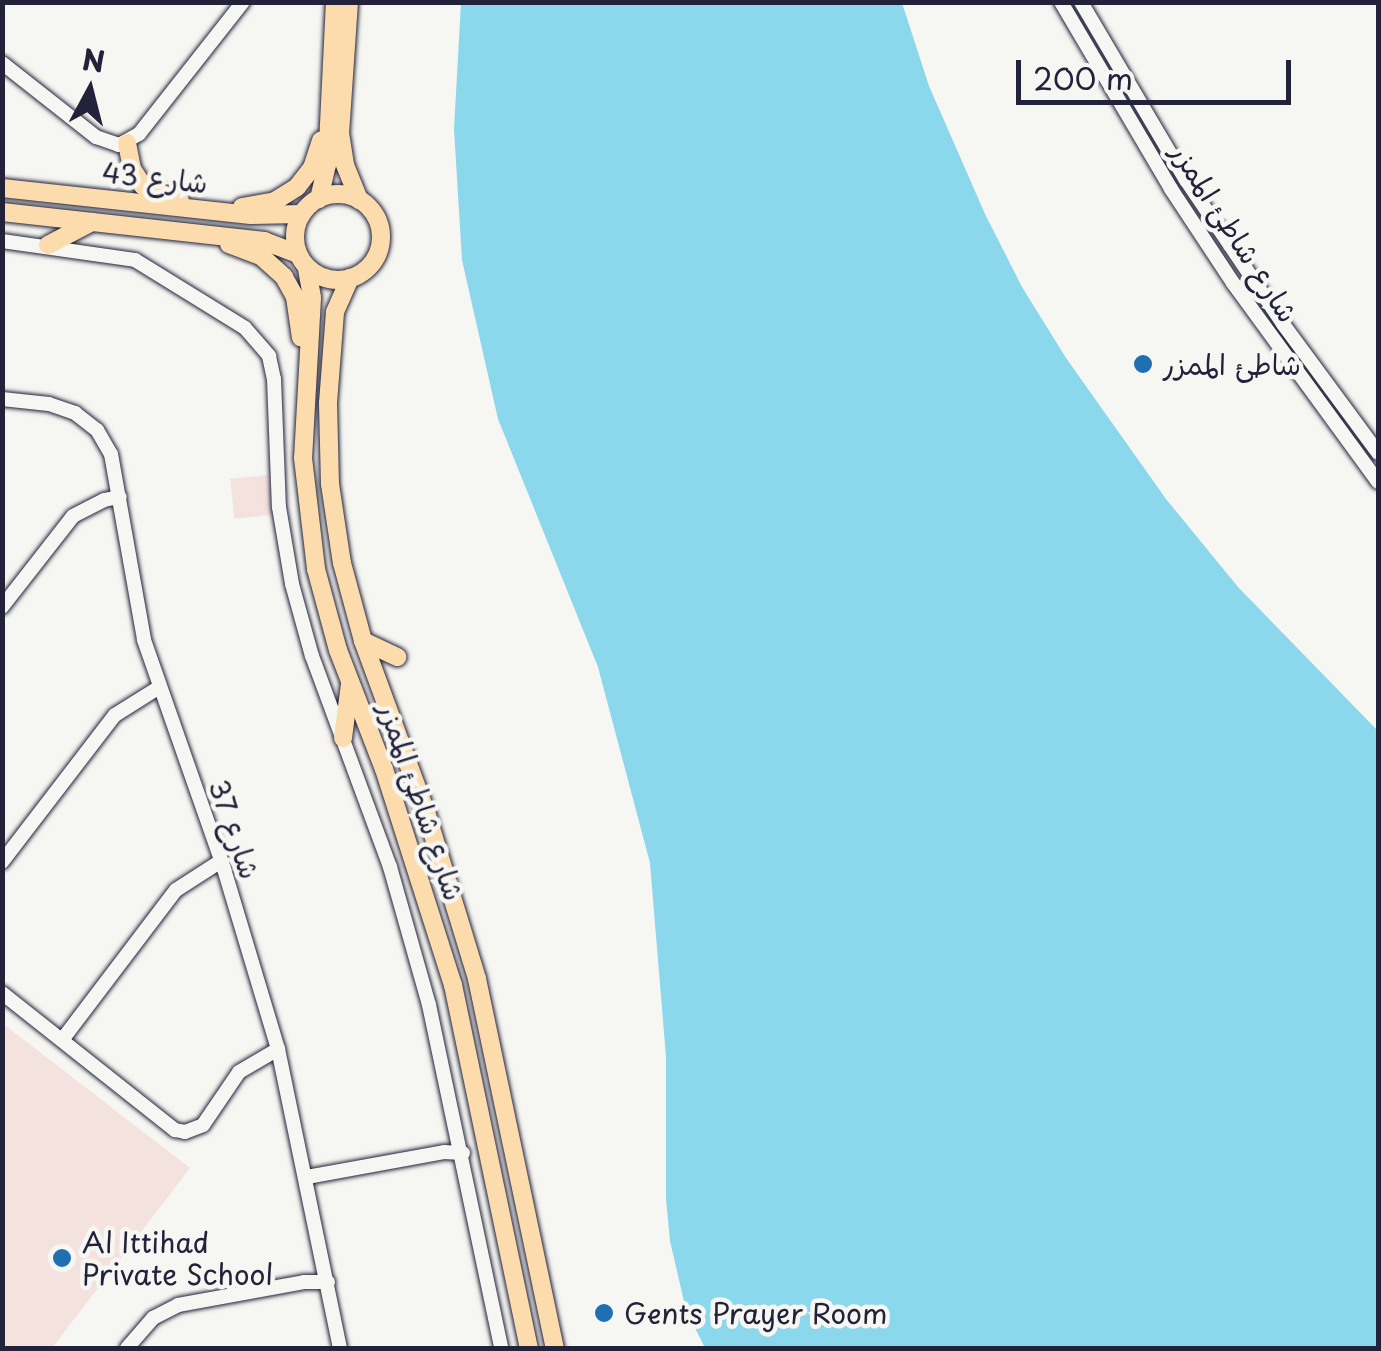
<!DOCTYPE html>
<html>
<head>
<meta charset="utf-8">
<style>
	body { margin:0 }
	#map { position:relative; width:1381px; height:1351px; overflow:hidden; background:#f6f6f2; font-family:"Playpen Sans","Playpen Sans Arabic",sans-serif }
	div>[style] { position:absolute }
	.built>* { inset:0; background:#f4e2df; transform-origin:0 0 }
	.water>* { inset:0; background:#8bd7eb }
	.roads { filter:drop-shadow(0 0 2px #22223b) drop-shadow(0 0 2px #22223b) }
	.minor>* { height:14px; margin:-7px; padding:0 7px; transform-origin:7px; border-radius:7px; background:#f6f6f2 }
	.major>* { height:18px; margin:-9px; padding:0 9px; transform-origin:9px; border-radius:9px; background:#fcdcac }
	.major>.ring { margin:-9px; padding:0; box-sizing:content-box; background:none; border:18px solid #fcdcac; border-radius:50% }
	.dots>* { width:28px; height:28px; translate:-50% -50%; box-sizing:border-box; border:5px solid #f6f6f2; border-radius:50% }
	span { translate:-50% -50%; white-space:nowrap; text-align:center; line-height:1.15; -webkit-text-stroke:9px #f6f6f2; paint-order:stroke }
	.street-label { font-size:28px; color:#22223b }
	.poi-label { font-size:28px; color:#22223b }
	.left { translate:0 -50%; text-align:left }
	.frame { position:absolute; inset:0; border:5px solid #22223b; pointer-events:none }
	.north { position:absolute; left:40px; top:40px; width:100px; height:100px; -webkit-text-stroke:8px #f6f6f2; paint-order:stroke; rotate:7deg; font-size:28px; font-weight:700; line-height:40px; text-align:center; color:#22223b }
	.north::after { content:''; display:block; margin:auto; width:35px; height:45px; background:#22223b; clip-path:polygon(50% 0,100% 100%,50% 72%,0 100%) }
	.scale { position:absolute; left:1016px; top:60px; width:275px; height:45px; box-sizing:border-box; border:5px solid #22223b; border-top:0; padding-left:12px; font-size:30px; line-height:35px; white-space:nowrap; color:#22223b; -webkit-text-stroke:8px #f6f6f2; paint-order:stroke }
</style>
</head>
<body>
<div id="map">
	<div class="built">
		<div style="left:268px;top:475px;width:40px;height:38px;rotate:84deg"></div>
		<div style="clip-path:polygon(2px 1023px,190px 1168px,52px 1348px,3px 1348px)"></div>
	</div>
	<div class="water">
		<div style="clip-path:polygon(461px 3px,902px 3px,929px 86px,985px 214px,1022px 287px,1066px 358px,1166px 499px,1238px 587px,1378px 731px,1378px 1348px,705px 1348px,686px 1310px,670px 1241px,666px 1199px,666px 1057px,650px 863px,598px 667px,498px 419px,462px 260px,454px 129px)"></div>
	</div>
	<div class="roads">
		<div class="minor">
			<div style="left:1061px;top:2px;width:217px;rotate:59.5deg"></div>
			<div style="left:1171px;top:189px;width:113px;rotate:56.6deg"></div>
			<div style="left:1233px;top:283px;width:246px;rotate:53.9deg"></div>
			<div style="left:1081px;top:2px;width:207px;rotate:59.5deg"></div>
			<div style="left:1186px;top:180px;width:174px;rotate:56deg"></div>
			<div style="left:1283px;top:324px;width:160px;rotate:53.6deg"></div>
			<div style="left:2px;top:63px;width:120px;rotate:38.2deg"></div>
			<div style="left:96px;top:137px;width:24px;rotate:19deg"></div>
			<div style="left:119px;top:145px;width:23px;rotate:-29deg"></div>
			<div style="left:139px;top:134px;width:168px;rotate:-51.8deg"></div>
			<div style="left:2px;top:241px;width:134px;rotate:8.1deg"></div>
			<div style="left:135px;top:260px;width:129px;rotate:31.7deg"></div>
			<div style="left:245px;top:328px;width:37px;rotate:49deg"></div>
			<div style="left:269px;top:356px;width:24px;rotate:78deg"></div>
			<div style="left:274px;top:379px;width:128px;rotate:87.8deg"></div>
			<div style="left:279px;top:507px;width:78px;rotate:80.4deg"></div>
			<div style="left:292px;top:584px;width:75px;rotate:74.5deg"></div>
			<div style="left:312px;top:656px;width:225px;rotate:69.7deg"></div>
			<div style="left:390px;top:867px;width:143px;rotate:74.2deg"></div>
			<div style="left:429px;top:1005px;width:350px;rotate:78.1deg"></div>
			<div style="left:2px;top:399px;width:47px;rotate:6.1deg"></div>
			<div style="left:49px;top:404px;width:28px;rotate:19deg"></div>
			<div style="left:75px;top:413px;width:28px;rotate:38deg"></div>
			<div style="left:97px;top:430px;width:28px;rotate:60deg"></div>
			<div style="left:111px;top:454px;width:189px;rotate:79.9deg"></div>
			<div style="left:144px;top:640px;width:243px;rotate:70.7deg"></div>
			<div style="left:224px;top:869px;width:188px;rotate:73.3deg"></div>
			<div style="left:278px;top:1049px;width:305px;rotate:78.3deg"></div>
			<div style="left:2px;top:607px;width:115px;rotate:-52deg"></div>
			<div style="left:73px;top:516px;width:35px;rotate:-27deg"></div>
			<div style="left:104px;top:500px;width:16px;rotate:-11deg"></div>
			<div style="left:2px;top:862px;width:185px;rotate:-52.5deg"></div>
			<div style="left:115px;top:715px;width:51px;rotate:-32.1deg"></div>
			<div style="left:2px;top:993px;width:221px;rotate:38.4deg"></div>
			<div style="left:175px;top:1130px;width:10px;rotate:11deg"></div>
			<div style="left:185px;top:1132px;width:19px;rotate:-21deg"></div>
			<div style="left:203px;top:1125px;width:64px;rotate:-55.8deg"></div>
			<div style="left:239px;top:1072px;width:45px;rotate:-30.5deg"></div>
			<div style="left:62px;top:1040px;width:188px;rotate:-52.8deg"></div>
			<div style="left:176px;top:890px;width:54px;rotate:-32.8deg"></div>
			<div style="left:307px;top:1177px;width:139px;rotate:-10.3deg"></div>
			<div style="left:444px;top:1152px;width:19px;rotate:3deg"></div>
			<div style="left:127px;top:1348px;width:40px;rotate:-49deg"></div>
			<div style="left:153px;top:1318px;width:28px;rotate:-27deg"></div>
			<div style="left:178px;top:1305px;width:128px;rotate:-10.3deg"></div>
			<div style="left:304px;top:1282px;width:24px"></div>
		</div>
		<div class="major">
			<div style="left:349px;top:2px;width:131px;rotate:93.9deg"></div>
			<div style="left:340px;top:133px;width:32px;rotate:81deg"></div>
			<div style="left:345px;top:165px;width:38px;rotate:68deg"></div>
			<div style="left:127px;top:143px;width:26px;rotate:79deg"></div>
			<div style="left:132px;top:169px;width:20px;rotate:57deg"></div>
			<div style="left:143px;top:186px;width:40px;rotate:22deg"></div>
			<div style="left:2px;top:188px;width:250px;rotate:6.2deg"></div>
			<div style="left:251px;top:215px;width:51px;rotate:-1.1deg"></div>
			<div class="ring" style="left:295px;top:194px;width:68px;height:68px"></div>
			<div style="left:319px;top:199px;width:35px;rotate:-77deg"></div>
			<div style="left:327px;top:165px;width:163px;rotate:-87.2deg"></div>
			<div style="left:242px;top:207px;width:34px;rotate:-10deg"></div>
			<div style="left:275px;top:201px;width:26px;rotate:-32deg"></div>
			<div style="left:297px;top:187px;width:24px;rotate:-52deg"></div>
			<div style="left:312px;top:168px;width:29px;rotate:-72deg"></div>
			<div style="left:2px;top:212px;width:264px;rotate:6.3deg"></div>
			<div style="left:264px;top:241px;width:36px;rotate:21deg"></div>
			<div style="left:229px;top:244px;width:34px;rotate:21deg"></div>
			<div style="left:261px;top:256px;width:31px;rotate:42deg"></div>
			<div style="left:284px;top:277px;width:23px;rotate:61deg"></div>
			<div style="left:295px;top:297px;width:41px;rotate:81.7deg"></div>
			<div style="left:48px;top:245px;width:50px;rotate:-27.6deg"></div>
			<div style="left:307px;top:269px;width:29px;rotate:80deg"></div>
			<div style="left:312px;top:298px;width:160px;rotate:93.2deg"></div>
			<div style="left:303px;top:458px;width:112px;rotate:83.3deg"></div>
			<div style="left:316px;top:569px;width:84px;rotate:74.8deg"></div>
			<div style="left:338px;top:650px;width:128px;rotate:68.9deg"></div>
			<div style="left:384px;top:769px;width:227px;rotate:72.3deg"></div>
			<div style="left:453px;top:985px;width:371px;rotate:78.2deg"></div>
			<div style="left:350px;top:278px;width:37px;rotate:114deg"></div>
			<div style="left:335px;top:312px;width:91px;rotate:94.4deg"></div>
			<div style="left:328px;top:403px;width:81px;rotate:88.6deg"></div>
			<div style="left:330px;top:484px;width:80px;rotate:81.4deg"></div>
			<div style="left:342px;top:563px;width:81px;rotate:74.9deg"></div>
			<div style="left:363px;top:641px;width:185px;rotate:69.8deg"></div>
			<div style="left:427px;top:815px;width:171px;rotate:73deg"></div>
			<div style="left:477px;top:979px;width:377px;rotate:78.1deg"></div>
			<div style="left:363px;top:641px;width:38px;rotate:25deg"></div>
			<div style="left:343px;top:738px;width:54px;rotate:-82.6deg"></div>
		</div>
	</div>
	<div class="dots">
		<div style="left:1143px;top:364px;background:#1f6fb2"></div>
		<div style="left:62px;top:1258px;background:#1f6fb2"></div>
		<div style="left:604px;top:1313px;background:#1f6fb2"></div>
	</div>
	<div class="street-label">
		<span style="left:155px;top:177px;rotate:6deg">شارع 43</span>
		<span style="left:1235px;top:232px;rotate:57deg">شارع شاطئ الممزر</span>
		<span style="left:422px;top:801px;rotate:71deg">شارع شاطئ الممزر</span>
		<span style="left:235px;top:829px;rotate:71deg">شارع 37</span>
	</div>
	<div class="poi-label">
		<span class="left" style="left:1163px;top:364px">شاطئ الممزر</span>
		<span class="left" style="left:82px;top:1258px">Al Ittihad<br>Private School</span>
		<span class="left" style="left:624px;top:1313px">Gents Prayer Room</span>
	</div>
	<div class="frame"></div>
	<div class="north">N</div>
	<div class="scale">200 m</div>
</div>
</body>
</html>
